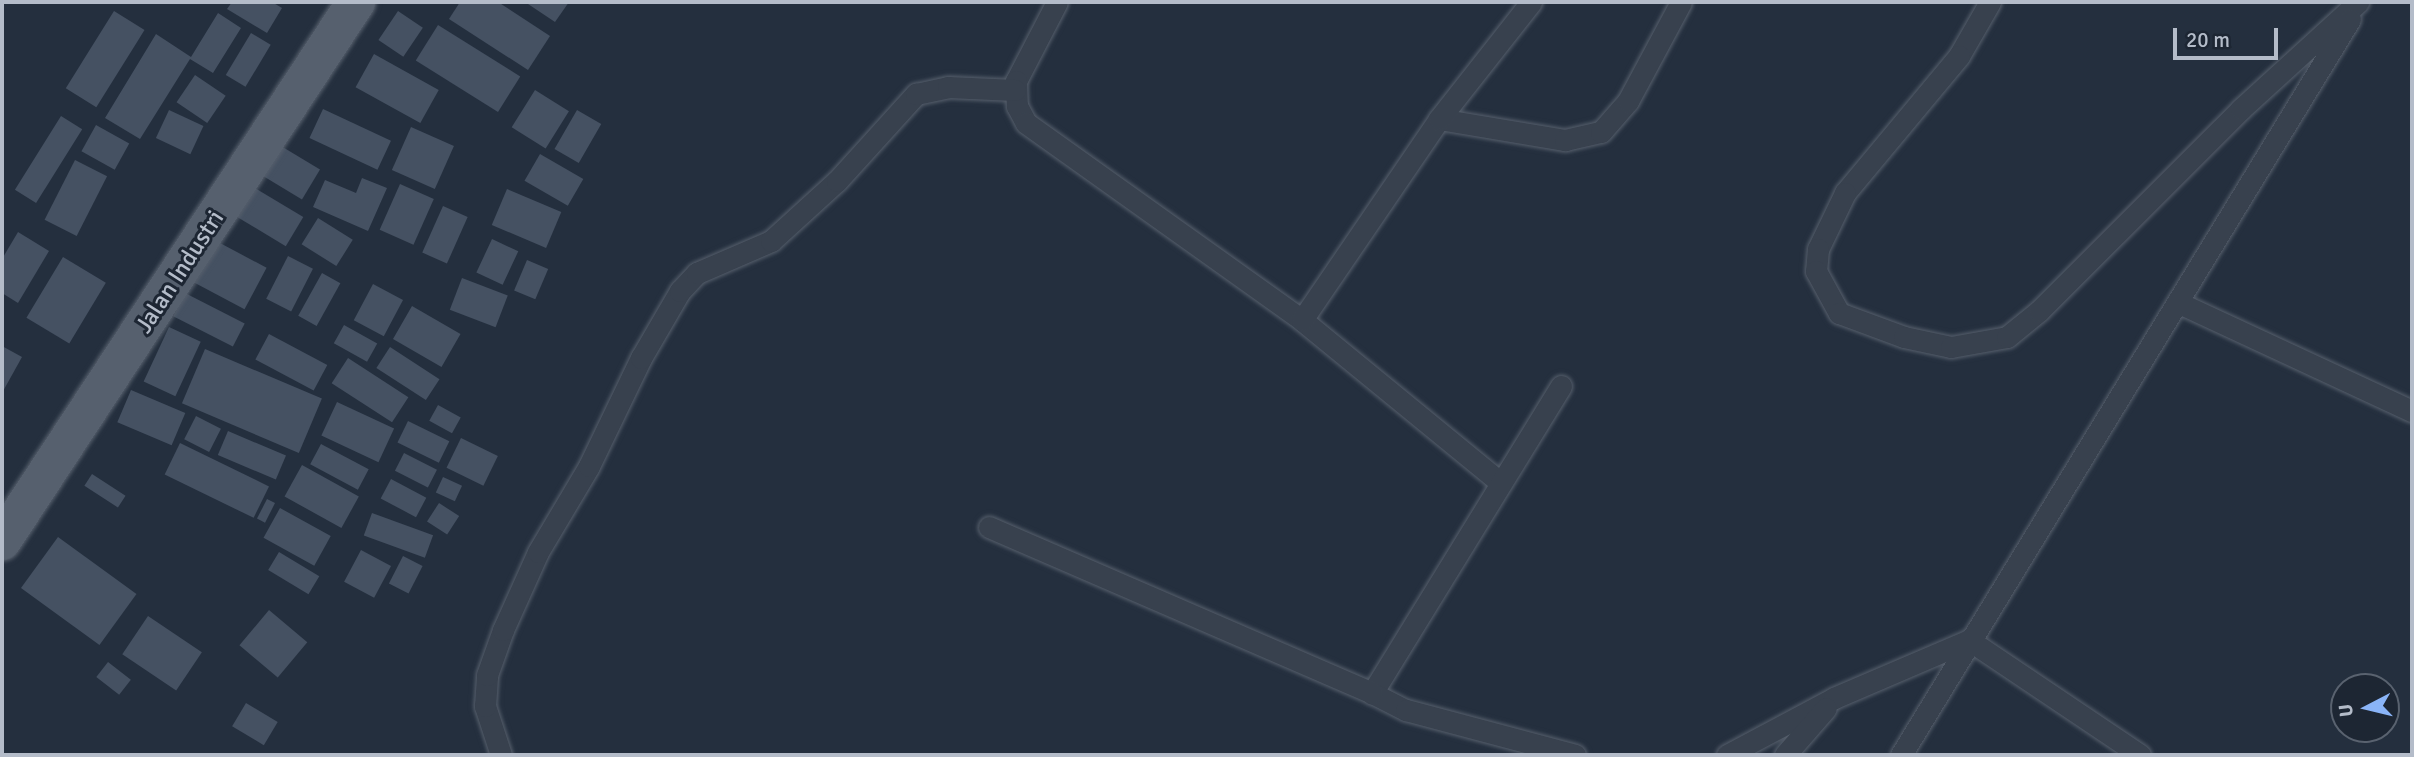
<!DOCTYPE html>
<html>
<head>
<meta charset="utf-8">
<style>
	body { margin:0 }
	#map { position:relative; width:2414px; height:757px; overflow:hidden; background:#242f3e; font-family:Signika,sans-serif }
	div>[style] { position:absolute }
	.building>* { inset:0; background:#455162; transform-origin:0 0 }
	.roads { filter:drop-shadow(0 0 2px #565f6c) drop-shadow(0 0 2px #565f6c) }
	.lane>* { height:21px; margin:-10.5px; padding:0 10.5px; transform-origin:10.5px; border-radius:10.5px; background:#38414e }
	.primary>* { height:38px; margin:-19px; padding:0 19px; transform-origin:19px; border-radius:19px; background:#56606e }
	span { translate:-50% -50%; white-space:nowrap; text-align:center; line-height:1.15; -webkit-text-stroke:6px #1d2633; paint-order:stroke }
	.street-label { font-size:24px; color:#b4bcc9 }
	.frame { position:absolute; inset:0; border:4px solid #b4bcc9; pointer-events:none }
	.north { position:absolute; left:2330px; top:673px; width:70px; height:70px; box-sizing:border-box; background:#1d2633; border:2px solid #59626f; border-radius:50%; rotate:263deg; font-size:19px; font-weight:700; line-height:28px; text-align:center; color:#b4bcc9 }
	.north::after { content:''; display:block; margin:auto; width:24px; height:32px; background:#8ab4f8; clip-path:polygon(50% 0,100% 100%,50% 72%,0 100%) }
	.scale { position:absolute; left:2173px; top:28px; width:105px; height:32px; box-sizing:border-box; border:4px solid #b4bcc9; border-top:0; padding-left:9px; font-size:21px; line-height:24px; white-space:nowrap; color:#b4bcc9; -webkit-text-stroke:5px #1d2633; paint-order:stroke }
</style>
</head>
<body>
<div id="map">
	<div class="building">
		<div style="clip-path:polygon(232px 2px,272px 2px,282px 8px,267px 33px,227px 9px)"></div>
		<div style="clip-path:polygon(460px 2px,498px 2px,550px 36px,528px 70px,449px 19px)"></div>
		<div style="clip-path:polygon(525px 2px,569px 2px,555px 22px)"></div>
		<div style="left:114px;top:11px;width:36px;height:91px;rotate:32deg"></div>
		<div style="left:398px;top:11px;width:30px;height:35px;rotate:34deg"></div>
		<div style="clip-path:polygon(218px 13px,241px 28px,213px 73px,190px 59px,140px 139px,105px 118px,156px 34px,191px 57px)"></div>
		<div style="left:438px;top:25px;width:97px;height:42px;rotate:32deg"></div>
		<div style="left:251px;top:33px;width:23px;height:49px;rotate:31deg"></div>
		<div style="left:374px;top:54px;width:74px;height:38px;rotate:29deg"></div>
		<div style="left:195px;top:75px;width:37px;height:33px;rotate:34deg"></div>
		<div style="left:535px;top:90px;width:40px;height:44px;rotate:32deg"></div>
		<div style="left:323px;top:109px;width:75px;height:32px;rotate:25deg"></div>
		<div style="left:169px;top:110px;width:38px;height:31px;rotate:25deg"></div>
		<div style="left:577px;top:110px;width:28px;height:45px;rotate:30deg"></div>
		<div style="left:61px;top:116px;width:25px;height:87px;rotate:32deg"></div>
		<div style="left:96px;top:125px;width:38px;height:30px;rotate:29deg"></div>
		<div style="left:411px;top:127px;width:47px;height:47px;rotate:24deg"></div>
		<div style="left:266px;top:137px;width:63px;height:35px;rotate:31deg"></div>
		<div style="left:540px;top:154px;width:50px;height:31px;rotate:30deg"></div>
		<div style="left:75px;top:160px;width:36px;height:67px;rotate:27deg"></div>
		<div style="clip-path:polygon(362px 178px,387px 188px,368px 231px,313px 207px,325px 180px,356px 193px)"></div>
		<div style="left:245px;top:182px;width:68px;height:34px;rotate:31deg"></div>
		<div style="left:400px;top:184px;width:37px;height:50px;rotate:24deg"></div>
		<div style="left:507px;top:189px;width:59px;height:39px;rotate:23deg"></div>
		<div style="left:443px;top:206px;width:27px;height:51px;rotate:24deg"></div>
		<div style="left:318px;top:218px;width:41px;height:31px;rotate:32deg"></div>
		<div style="clip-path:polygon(18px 232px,49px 251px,18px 303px,2px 293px,2px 259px)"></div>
		<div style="left:203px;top:234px;width:72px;height:47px;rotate:28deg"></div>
		<div style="left:492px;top:239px;width:29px;height:37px;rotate:25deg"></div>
		<div style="left:288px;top:256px;width:28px;height:48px;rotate:27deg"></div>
		<div style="left:63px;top:257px;width:50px;height:71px;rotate:31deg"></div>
		<div style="left:527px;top:260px;width:23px;height:33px;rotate:23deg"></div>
		<div style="left:322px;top:273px;width:21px;height:49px;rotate:29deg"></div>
		<div style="left:462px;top:278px;width:49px;height:34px;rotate:21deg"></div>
		<div style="left:373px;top:284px;width:34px;height:41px;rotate:28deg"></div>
		<div style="left:185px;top:293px;width:67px;height:26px;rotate:27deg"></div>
		<div style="left:412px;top:306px;width:56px;height:38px;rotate:30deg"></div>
		<div style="left:344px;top:325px;width:38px;height:21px;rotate:29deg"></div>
		<div style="left:169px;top:327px;width:35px;height:60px;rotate:25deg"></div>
		<div style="left:269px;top:334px;width:66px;height:29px;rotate:28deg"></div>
		<div style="clip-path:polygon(2px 346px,22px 357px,2px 393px)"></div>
		<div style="left:390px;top:347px;width:59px;height:25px;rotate:33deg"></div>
		<div style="left:205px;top:349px;width:127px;height:59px;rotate:23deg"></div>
		<div style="left:348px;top:358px;width:72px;height:30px;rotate:33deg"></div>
		<div style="left:131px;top:390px;width:59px;height:35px;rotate:23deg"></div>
		<div style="left:337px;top:402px;width:63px;height:37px;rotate:25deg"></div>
		<div style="left:438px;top:405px;width:26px;height:18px;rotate:29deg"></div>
		<div style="left:196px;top:416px;width:28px;height:26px;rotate:27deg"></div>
		<div style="left:408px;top:421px;width:46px;height:24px;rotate:26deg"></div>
		<div style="left:228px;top:431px;width:63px;height:26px;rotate:23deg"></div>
		<div style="left:461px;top:438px;width:41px;height:33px;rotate:26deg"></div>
		<div style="left:180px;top:443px;width:99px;height:35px;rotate:26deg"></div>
		<div style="left:321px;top:444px;width:54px;height:23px;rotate:28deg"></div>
		<div style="left:404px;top:453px;width:37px;height:20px;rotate:27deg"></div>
		<div style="left:302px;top:465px;width:65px;height:36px;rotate:29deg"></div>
		<div style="left:92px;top:474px;width:40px;height:14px;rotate:33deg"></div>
		<div style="left:443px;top:477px;width:21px;height:17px;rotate:25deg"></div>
		<div style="left:391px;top:479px;width:40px;height:22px;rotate:28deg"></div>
		<div style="left:267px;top:499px;width:9px;height:22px;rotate:27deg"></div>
		<div style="left:439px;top:503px;width:24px;height:22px;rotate:33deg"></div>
		<div style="left:280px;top:508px;width:58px;height:34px;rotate:29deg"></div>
		<div style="left:372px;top:513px;width:65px;height:24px;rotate:20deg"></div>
		<div style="left:58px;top:537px;width:97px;height:63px;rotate:36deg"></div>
		<div style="left:361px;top:550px;width:34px;height:36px;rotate:28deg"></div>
		<div style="left:279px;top:552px;width:47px;height:21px;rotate:31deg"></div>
		<div style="left:403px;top:556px;width:22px;height:31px;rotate:27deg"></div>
		<div style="left:269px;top:610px;width:50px;height:46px;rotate:40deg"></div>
		<div style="left:148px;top:616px;width:65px;height:46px;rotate:34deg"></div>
		<div style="left:108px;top:662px;width:29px;height:19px;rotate:38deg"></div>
		<div style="left:246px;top:703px;width:37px;height:27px;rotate:31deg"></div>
	</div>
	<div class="roads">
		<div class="lane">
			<div style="left:1057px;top:2px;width:89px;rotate:117.4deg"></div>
			<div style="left:1016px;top:81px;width:25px;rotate:88deg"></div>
			<div style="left:1017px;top:106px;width:19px;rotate:62deg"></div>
			<div style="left:1026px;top:123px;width:339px;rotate:35.5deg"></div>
			<div style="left:1302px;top:320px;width:257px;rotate:39.3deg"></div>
			<div style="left:1990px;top:2px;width:62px;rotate:119.9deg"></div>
			<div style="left:1959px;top:56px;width:178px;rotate:129.8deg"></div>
			<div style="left:1845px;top:193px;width:62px;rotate:115.7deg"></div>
			<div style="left:1818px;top:249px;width:22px;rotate:95deg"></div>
			<div style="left:1816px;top:271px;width:48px;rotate:61.3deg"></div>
			<div style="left:1839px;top:313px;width:69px;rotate:20.3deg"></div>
			<div style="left:1904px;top:337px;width:48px;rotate:12deg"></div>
			<div style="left:1951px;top:347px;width:57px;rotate:-10.1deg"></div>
			<div style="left:2007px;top:337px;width:41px;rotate:-39.1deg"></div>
			<div style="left:2039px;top:311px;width:286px;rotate:-45deg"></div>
			<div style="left:2241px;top:109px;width:159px;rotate:-42.4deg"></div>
			<div style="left:1439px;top:119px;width:128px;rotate:9.5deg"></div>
			<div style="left:1565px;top:140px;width:37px;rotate:-13deg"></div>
			<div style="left:1601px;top:132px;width:41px;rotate:-48.9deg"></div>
			<div style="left:1628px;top:101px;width:112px;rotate:-61.8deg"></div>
			<div style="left:2179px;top:303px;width:257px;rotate:24.9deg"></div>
			<div style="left:1302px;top:320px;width:243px;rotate:-55.7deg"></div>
			<div style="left:1439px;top:119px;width:149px;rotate:-51.8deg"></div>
			<div style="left:1561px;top:386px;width:361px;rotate:121.6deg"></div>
			<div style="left:1372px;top:693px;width:38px;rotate:27deg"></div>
			<div style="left:1406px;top:710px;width:175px;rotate:14.9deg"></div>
			<div style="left:989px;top:527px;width:417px;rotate:23.4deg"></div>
			<div style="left:501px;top:755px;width:52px;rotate:-108.1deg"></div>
			<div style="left:485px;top:706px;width:31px;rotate:-86deg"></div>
			<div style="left:487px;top:675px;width:48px;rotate:-70.4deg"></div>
			<div style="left:503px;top:630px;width:85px;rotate:-65.8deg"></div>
			<div style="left:538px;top:552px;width:100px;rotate:-59.3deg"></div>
			<div style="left:589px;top:466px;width:120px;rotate:-64.3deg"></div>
			<div style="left:641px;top:358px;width:78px;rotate:-59.8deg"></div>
			<div style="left:680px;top:291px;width:25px;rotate:-47deg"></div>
			<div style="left:697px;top:273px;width:81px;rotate:-23.4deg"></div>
			<div style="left:771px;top:241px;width:89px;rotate:-42.3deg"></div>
			<div style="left:837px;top:181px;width:118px;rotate:-47.8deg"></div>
			<div style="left:916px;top:94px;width:33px;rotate:-12deg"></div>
			<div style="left:948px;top:87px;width:67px;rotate:2.6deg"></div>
			<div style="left:1727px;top:755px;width:121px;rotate:-28deg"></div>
			<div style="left:1834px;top:698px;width:147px;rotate:-23.2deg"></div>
			<div style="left:1969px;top:640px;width:206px;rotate:33.9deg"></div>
			<div style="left:1785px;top:755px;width:62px;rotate:-48.9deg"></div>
			<div style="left:1901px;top:755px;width:862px;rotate:-58.61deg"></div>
		</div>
		<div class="primary">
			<div style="left:2px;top:541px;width:645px;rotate:-56.7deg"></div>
		</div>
	</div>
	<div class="street-label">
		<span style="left:180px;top:272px;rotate:-57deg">Jalan Industri</span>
	</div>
	<div class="frame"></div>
	<div class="north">U</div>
	<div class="scale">20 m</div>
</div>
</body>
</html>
